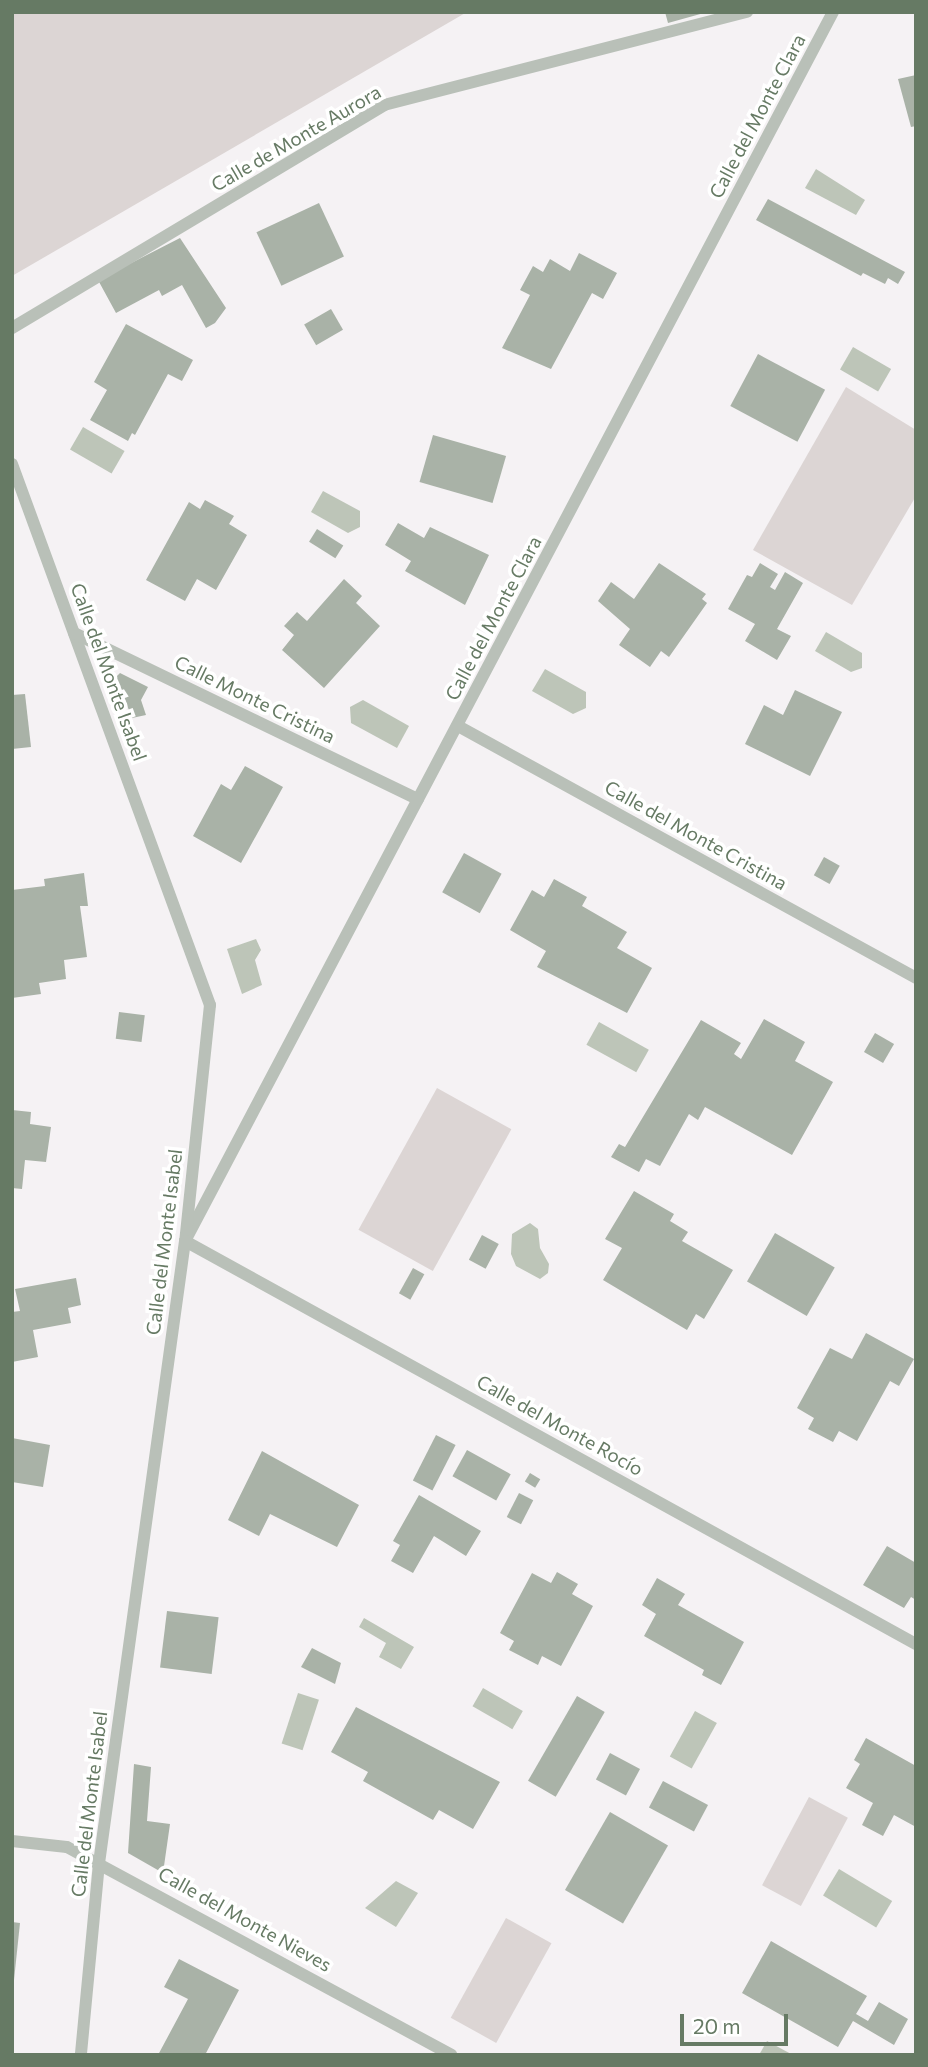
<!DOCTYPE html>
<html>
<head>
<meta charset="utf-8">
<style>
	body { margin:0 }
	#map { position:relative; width:928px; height:2067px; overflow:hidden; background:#f5f2f4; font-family:Commissioner,sans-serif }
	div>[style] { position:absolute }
	.green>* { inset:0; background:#dcd5d4; transform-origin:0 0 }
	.water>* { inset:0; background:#bdc5b8; transform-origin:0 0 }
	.building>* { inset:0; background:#a9b2a7; transform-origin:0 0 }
	.minor>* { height:12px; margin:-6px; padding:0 6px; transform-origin:6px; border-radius:6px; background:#b9c0b8 }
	span { translate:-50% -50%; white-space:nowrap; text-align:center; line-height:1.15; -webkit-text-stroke:7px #fff; paint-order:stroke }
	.street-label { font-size:19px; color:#667a64 }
	.frame { position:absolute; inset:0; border:14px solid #667a64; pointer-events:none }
	.scale { position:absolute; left:680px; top:2014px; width:108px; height:32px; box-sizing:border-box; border:4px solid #667a64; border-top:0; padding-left:9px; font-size:21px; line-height:24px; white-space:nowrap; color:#667a64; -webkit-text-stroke:5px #fff; paint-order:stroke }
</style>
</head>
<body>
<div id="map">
	<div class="green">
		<div style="clip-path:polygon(12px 12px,467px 12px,12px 276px)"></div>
		<div style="clip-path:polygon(846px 387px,916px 430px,916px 496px,852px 605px,753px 550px)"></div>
		<div style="left:437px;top:1088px;width:85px;height:162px;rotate:29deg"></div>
		<div style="left:809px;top:1797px;width:44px;height:100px;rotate:28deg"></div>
		<div style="left:506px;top:1918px;width:52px;height:114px;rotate:29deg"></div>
	</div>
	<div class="water">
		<div style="clip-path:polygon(816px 169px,865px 200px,856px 215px,805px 188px)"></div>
		<div style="left:853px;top:347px;width:44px;height:26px;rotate:30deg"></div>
		<div style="left:83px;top:427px;width:48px;height:26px;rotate:30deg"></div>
		<div style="clip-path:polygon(323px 491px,360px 511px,360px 527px,348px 533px,311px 512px)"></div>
		<div style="clip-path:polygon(826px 632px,862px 653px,862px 668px,851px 672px,815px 651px)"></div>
		<div style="clip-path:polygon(545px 669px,586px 692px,586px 708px,573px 714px,532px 691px)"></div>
		<div style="clip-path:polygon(363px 700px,409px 726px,397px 748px,351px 723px,350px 707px)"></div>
		<div style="clip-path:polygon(256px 939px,261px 950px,255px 960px,262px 985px,242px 994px,227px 949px)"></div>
		<div style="left:599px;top:1022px;width:57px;height:26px;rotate:29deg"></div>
		<div style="clip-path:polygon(530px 1223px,538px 1229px,540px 1248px,549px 1264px,548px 1273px,540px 1279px,516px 1266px,511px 1254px,512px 1234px)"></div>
		<div style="clip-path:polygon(364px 1618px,414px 1647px,401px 1669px,379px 1657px,386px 1643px,359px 1627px)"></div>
		<div style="left:483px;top:1688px;width:46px;height:21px;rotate:30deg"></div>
		<div style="left:298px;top:1693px;width:22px;height:53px;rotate:18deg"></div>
		<div style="left:695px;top:1711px;width:25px;height:52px;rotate:29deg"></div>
		<div style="left:839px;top:1869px;width:62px;height:31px;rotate:31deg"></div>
		<div style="clip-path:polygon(396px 1881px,418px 1893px,396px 1927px,365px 1908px)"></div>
		<div style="clip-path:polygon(767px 2041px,793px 2055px,759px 2055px)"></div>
	</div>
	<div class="building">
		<div style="clip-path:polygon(665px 12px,703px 12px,704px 13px,668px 23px)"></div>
		<div style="clip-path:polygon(916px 75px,916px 126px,911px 127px,898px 79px)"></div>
		<div style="clip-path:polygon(768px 199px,905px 272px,898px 284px,888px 278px,885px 284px,863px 273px,861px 276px,756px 220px)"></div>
		<div style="left:319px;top:203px;width:59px;height:69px;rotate:65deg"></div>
		<div style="clip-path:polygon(180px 238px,226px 308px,215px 323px,206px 328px,182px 285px,162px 296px,159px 290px,116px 313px,98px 280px)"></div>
		<div style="clip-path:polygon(579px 253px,617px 273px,603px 299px,592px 293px,551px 369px,502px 348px,530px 295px,520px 290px,533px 266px,543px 272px,550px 259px,570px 271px)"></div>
		<div style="left:331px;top:309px;width:24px;height:31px;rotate:60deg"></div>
		<div style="clip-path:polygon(126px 324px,193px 360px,182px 381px,168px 374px,135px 435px,132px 433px,128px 441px,90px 420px,107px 390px,94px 382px)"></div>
		<div style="left:758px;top:354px;width:76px;height:59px;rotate:28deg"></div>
		<div style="left:433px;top:435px;width:76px;height:49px;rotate:16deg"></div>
		<div style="clip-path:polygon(205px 500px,234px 516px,229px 524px,247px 535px,216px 590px,197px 579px,185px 601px,146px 580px,189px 502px,200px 509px)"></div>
		<div style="clip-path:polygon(398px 523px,424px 538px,430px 527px,489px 555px,465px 605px,405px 571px,411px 561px,385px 545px)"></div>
		<div style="left:317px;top:529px;width:31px;height:15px;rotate:32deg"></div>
		<div style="clip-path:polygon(659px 563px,706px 594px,702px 599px,707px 603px,669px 657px,661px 651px,650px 667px,619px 645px,630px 629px,598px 601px,611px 582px,634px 599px)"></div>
		<div style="clip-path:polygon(760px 563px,778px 574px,770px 587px,775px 590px,785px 572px,803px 583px,777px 629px,791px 636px,777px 660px,745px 641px,755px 624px,728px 609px,747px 575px,752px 577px)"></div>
		<div style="clip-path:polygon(344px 579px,362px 596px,356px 603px,380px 626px,324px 688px,282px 650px,294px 635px,284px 626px,297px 612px,307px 621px)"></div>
		<div style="clip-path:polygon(120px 673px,148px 687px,141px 700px,146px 715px,132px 718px,116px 677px)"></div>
		<div style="clip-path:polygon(795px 690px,842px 712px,810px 776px,745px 744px,764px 705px,783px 715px)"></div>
		<div style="clip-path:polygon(25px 694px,31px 747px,12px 749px,12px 695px)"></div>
		<div style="clip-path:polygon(245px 766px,283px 787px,241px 863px,193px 836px,221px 784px,231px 790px)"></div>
		<div style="left:464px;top:853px;width:43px;height:45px;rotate:29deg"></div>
		<div style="left:824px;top:857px;width:18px;height:21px;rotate:29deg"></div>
		<div style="clip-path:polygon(84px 873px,88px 906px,80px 906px,87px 957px,64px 960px,66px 979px,39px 983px,41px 994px,12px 998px,12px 890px,45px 886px,44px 879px)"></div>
		<div style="clip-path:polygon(554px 879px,587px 897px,582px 906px,627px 932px,617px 948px,652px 968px,627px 1013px,537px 967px,546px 951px,510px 930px,532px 890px,544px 897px)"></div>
		<div style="left:119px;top:1012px;width:26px;height:27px;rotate:7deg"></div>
		<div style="clip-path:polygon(764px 1019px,805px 1042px,795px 1061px,833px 1082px,792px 1155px,705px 1107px,698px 1120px,689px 1114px,660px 1166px,646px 1159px,639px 1172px,611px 1157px,619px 1144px,625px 1147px,701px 1020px,741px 1043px,734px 1054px,741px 1059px)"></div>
		<div style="left:875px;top:1033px;width:22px;height:22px;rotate:30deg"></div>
		<div style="clip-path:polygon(12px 1110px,31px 1112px,30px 1124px,51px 1127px,46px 1162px,25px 1160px,22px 1189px,12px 1188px)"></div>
		<div style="clip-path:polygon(634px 1191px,674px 1214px,670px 1221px,688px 1232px,682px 1241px,733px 1270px,704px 1319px,696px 1314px,687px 1330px,603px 1280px,622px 1248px,605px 1239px)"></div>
		<div style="left:775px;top:1233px;width:69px;height:56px;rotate:30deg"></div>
		<div style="left:482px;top:1235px;width:19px;height:28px;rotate:28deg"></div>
		<div style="left:413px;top:1268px;width:13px;height:29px;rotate:29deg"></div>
		<div style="clip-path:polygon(76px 1278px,81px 1305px,68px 1308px,71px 1323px,33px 1330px,38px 1357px,12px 1362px,12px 1312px,20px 1311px,15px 1289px)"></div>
		<div style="clip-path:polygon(866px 1333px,914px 1359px,899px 1386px,890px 1381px,857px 1441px,839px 1431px,833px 1442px,808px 1429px,814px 1418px,797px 1408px,830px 1348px,852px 1359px)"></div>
		<div style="left:436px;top:1435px;width:22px;height:51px;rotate:27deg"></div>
		<div style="clip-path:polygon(12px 1438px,50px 1445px,43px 1487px,12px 1482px)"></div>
		<div style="left:467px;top:1450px;width:50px;height:30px;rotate:29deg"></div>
		<div style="clip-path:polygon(262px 1451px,359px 1505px,337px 1547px,270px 1514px,259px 1536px,228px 1520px)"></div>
		<div style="left:530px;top:1473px;width:12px;height:10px;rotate:31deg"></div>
		<div style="left:519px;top:1493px;width:16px;height:27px;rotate:27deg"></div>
		<div style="clip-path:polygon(419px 1495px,481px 1531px,466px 1556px,434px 1536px,413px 1573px,391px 1561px,400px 1545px,393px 1541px)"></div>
		<div style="clip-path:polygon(887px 1546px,916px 1563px,916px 1600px,911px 1597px,904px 1608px,863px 1585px)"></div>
		<div style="clip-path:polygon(557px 1572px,578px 1584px,572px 1594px,593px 1606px,561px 1666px,542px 1656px,538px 1665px,509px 1650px,514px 1641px,500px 1633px,532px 1573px,551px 1583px)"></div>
		<div style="clip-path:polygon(657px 1578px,685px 1594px,678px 1605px,744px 1642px,721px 1685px,702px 1675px,704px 1670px,644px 1636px,656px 1614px,642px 1605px)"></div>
		<div style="left:167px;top:1611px;width:52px;height:57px;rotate:7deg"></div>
		<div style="clip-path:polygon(312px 1648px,341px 1663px,335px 1684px,301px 1667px)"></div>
		<div style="left:577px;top:1696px;width:32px;height:98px;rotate:30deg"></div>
		<div style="clip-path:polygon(356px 1707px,500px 1782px,473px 1829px,439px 1810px,433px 1820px,363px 1781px,368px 1772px,331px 1752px)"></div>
		<div style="clip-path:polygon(866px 1738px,916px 1766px,916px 1827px,894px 1815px,883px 1836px,862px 1825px,873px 1803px,846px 1788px,860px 1764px,854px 1760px)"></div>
		<div style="left:610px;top:1753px;width:34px;height:30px;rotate:28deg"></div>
		<div style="clip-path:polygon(134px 1764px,151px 1767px,147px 1821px,170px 1824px,163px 1873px,128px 1853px)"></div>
		<div style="left:663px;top:1781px;width:51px;height:30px;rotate:28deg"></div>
		<div style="left:610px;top:1812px;width:67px;height:90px;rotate:30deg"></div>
		<div style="clip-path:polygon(12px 1922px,20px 1923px,14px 1980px,12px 1980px)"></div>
		<div style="clip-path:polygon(771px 1941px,867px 1996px,856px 2014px,868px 2021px,879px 2002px,908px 2019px,894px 2045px,853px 2021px,838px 2047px,742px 1993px)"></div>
		<div style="clip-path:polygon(179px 1959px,239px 1990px,205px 2055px,158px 2055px,188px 1999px,164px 1987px)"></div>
	</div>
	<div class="minor">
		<div style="left:833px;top:12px;width:1389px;rotate:117.8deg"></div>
		<div style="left:185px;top:1241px;width:835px;rotate:28.87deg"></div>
		<div style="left:12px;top:328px;width:434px;rotate:-30.9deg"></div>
		<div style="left:384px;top:105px;width:375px;rotate:-14.4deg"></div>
		<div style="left:12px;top:464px;width:576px;rotate:69.9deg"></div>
		<div style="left:210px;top:1005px;width:237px;rotate:96deg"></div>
		<div style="left:185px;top:1241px;width:628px;rotate:97.87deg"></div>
		<div style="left:99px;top:1863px;width:193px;rotate:95.4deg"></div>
		<div style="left:74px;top:633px;width:382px;rotate:25.8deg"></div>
		<div style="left:458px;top:726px;width:523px;rotate:28.82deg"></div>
		<div style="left:12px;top:1841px;width:55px;rotate:6.2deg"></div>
		<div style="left:67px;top:1847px;width:437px;rotate:28.4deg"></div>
	</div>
	<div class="street-label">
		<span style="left:757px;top:116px;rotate:-62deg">Calle del Monte Clara</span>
		<span style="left:296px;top:138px;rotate:-30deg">Calle de Monte Aurora</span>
		<span style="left:493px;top:618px;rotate:-62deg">Calle del Monte Clara</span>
		<span style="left:109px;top:672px;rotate:70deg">Calle del Monte Isabel</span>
		<span style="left:255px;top:699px;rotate:26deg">Calle Monte Cristina</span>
		<span style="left:696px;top:835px;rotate:29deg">Calle del Monte Cristina</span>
		<span style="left:164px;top:1242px;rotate:-83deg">Calle del Monte Isabel</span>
		<span style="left:560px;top:1425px;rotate:29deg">Calle del Monte Rocío</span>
		<span style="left:89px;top:1804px;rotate:-83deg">Calle del Monte Isabel</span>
		<span style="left:245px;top:1919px;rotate:29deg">Calle del Monte Nieves</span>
	</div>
	<div class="frame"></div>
	<div class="scale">20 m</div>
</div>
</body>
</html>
